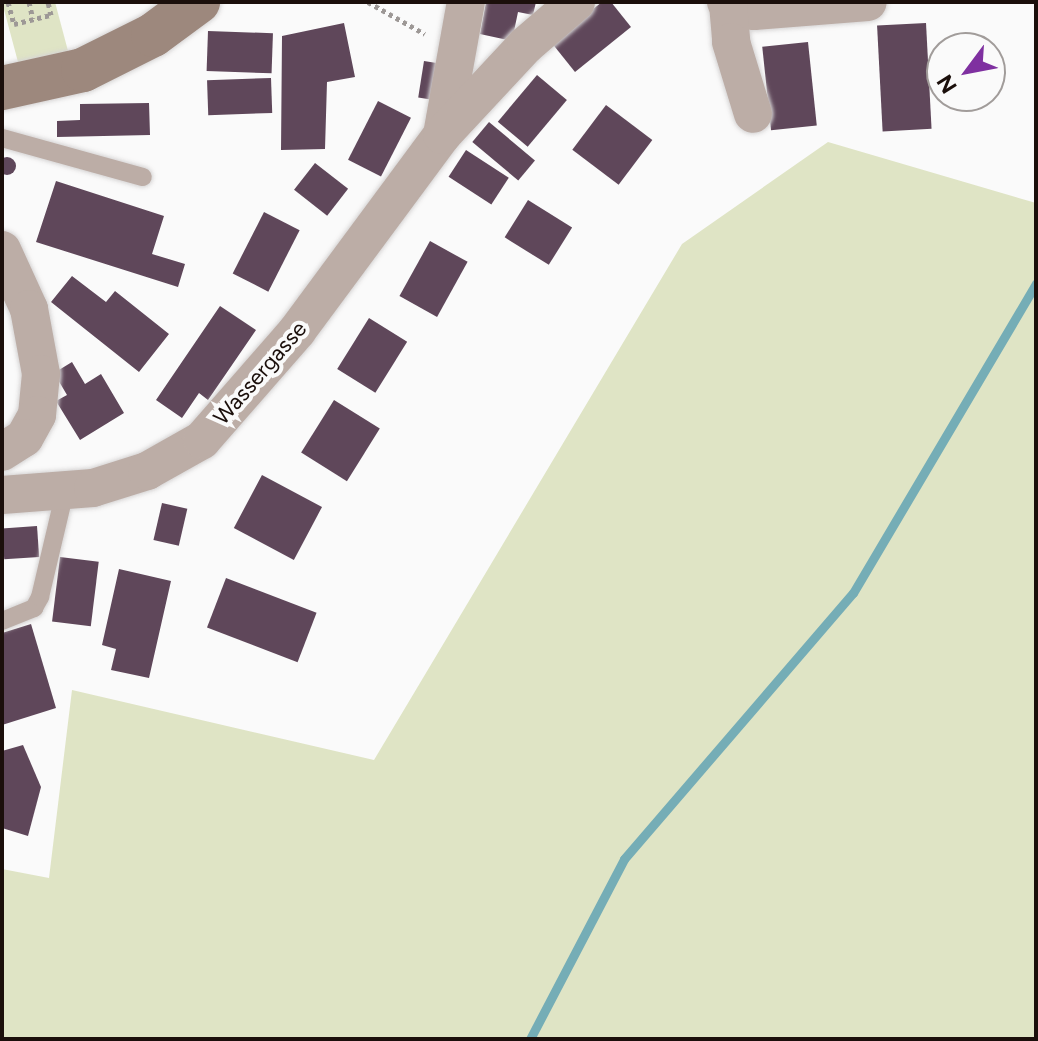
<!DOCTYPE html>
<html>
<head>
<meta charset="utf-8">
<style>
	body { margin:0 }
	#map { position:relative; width:1038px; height:1041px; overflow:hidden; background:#fafafa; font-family:Figtree,sans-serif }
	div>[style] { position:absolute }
	.green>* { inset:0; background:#dfe4c5 }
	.stream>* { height:9px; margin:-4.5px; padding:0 4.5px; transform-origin:4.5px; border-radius:4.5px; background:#75adb6 }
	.building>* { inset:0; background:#5f475a; transform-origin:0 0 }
	.round { border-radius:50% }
	.path>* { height:5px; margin-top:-2.5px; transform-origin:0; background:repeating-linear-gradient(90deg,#9d9896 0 4px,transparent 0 8px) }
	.roads { filter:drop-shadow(0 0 2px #d6d4d4) drop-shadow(0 0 2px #d6d4d4) }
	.service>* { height:18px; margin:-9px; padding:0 9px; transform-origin:9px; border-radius:9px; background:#bcada6 }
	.minor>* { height:38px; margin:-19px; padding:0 19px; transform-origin:19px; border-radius:19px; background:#bcada6 }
	.secondary>* { height:44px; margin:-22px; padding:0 22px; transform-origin:22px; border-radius:22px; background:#9d887d }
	span { translate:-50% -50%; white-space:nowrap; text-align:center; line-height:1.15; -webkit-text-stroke:8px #fafafa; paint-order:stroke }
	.street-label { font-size:22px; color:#1b0f0b }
	.frame { position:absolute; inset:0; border:4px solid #1b0f0b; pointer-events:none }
	.north { position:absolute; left:926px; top:32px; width:80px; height:80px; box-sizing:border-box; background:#fafafa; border:2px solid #a19c9a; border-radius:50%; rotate:238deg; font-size:22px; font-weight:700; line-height:32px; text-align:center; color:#1b0f0b }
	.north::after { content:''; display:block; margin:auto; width:28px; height:36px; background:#7f30a0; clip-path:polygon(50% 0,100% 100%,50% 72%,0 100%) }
</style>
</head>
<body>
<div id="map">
	<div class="green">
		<div style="clip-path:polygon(2px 2px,55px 2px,68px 51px,18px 62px)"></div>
		<div style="clip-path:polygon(828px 142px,1036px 203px,1036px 1039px,2px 1039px,2px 869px,49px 878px,72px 690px,374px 760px,682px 244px)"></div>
	</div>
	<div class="stream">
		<div style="left:530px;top:1039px;width:203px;rotate:-62.4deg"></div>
		<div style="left:624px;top:859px;width:351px;rotate:-49.3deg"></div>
		<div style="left:853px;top:593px;width:360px;rotate:-59.4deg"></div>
	</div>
	<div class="building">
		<div style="clip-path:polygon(486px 2px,536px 2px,533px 15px,518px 12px,512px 41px,480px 34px)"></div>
		<div style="clip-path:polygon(602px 2px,611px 2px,631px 27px,575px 72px,551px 42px)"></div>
		<div style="clip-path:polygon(344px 23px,355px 77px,327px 82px,325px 149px,281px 150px,282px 36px)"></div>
		<div style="left:926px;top:23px;width:106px;height:49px;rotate:87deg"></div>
		<div style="left:208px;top:31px;width:65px;height:40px;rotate:2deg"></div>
		<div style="left:808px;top:42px;width:84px;height:46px;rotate:84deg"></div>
		<div style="left:424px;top:61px;width:25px;height:37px;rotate:9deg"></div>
		<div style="left:537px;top:75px;width:39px;height:61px;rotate:40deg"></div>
		<div style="left:271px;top:78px;width:35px;height:64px;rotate:88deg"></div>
		<div style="left:378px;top:101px;width:37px;height:66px;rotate:27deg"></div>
		<div style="clip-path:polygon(149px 103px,150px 135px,57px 137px,57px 121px,80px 120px,80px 104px)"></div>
		<div style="left:606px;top:105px;width:58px;height:56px;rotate:37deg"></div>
		<div style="left:489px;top:122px;width:60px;height:26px;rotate:40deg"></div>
		<div style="left:466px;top:150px;width:51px;height:32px;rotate:33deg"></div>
		<div class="round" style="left:-2px;top:157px;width:18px;height:18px"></div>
		<div style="left:315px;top:163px;width:42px;height:34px;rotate:38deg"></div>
		<div style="clip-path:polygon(56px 181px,164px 216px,152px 254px,185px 264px,178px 287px,36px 242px)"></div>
		<div style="left:528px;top:200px;width:52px;height:44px;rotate:32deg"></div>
		<div style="left:264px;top:212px;width:40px;height:69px;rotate:27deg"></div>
		<div style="left:430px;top:241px;width:43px;height:63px;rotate:29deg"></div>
		<div style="clip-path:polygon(72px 276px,106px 302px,115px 291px,169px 334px,139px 372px,51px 302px)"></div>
		<div style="clip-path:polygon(220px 306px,256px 330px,208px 400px,199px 393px,182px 418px,156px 400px)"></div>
		<div style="left:369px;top:318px;width:45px;height:60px;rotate:32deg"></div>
		<div style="clip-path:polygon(72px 362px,85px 384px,101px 374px,124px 413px,80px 440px,56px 401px,67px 395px,54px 373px)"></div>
		<div style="left:334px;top:400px;width:54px;height:62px;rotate:32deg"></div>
		<div style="left:262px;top:475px;width:68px;height:60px;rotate:28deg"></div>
		<div style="left:162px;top:503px;width:26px;height:38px;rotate:13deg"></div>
		<div style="left:37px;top:526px;width:31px;height:35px;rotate:86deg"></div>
		<div style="left:60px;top:557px;width:39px;height:65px;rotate:7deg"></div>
		<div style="clip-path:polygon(119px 569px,171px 581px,149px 678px,111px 670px,116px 649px,102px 645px)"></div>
		<div style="left:226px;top:578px;width:97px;height:53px;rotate:21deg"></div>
		<div style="clip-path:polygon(31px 624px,56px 708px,2px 725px,2px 633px)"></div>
		<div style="clip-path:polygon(23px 745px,41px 787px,28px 836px,2px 828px,2px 751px)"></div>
	</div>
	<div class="path">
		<div style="left:2px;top:2px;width:2px"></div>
		<div style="left:8px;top:2px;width:23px;rotate:75deg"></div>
		<div style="left:14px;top:24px;width:38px;rotate:-14deg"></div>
		<div style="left:51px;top:15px;width:13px;rotate:-103deg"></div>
		<div style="left:29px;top:2px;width:17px;rotate:77deg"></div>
		<div style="left:368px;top:2px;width:65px;rotate:29.3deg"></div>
	</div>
	<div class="roads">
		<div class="service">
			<div style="left:2px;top:138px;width:146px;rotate:15.5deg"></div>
			<div style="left:2px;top:621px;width:35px;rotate:-22deg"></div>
			<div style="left:34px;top:608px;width:13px;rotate:-61deg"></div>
			<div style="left:40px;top:597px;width:109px;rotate:-76.7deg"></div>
		</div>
		<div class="minor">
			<div style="left:726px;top:2px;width:29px;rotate:18deg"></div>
			<div style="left:754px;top:11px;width:114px;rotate:-4.5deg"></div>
			<div style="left:728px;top:4px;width:38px;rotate:85deg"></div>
			<div style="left:731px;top:42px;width:75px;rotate:73deg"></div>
			<div style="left:442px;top:135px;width:135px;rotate:-79.8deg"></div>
			<div style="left:2px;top:250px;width:65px;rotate:65.4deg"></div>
			<div style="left:29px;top:309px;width:66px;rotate:79.5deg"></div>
			<div style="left:41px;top:374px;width:41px;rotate:95.6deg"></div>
			<div style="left:37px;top:415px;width:26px;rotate:119deg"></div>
			<div style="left:24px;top:438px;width:26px;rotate:148deg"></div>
			<div style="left:2px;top:495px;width:91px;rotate:-4.4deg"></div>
			<div style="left:93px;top:488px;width:57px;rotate:-17.5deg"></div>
			<div style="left:147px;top:471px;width:63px;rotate:-29.4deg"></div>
			<div style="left:202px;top:440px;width:145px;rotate:-48.9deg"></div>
			<div style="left:297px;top:331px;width:244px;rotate:-53.5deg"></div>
			<div style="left:442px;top:135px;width:123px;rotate:-47deg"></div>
			<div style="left:526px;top:45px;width:66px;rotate:-40.7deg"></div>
		</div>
		<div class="secondary">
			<div style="left:2px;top:88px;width:83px;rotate:-12.5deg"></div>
			<div style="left:83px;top:70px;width:78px;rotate:-26.6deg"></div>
			<div style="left:153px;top:35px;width:56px;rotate:-36.3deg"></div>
		</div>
	</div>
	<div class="street-label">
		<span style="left:260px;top:373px;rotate:-49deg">Wassergasse</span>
	</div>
	<div class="frame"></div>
	<div class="north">N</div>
</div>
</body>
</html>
